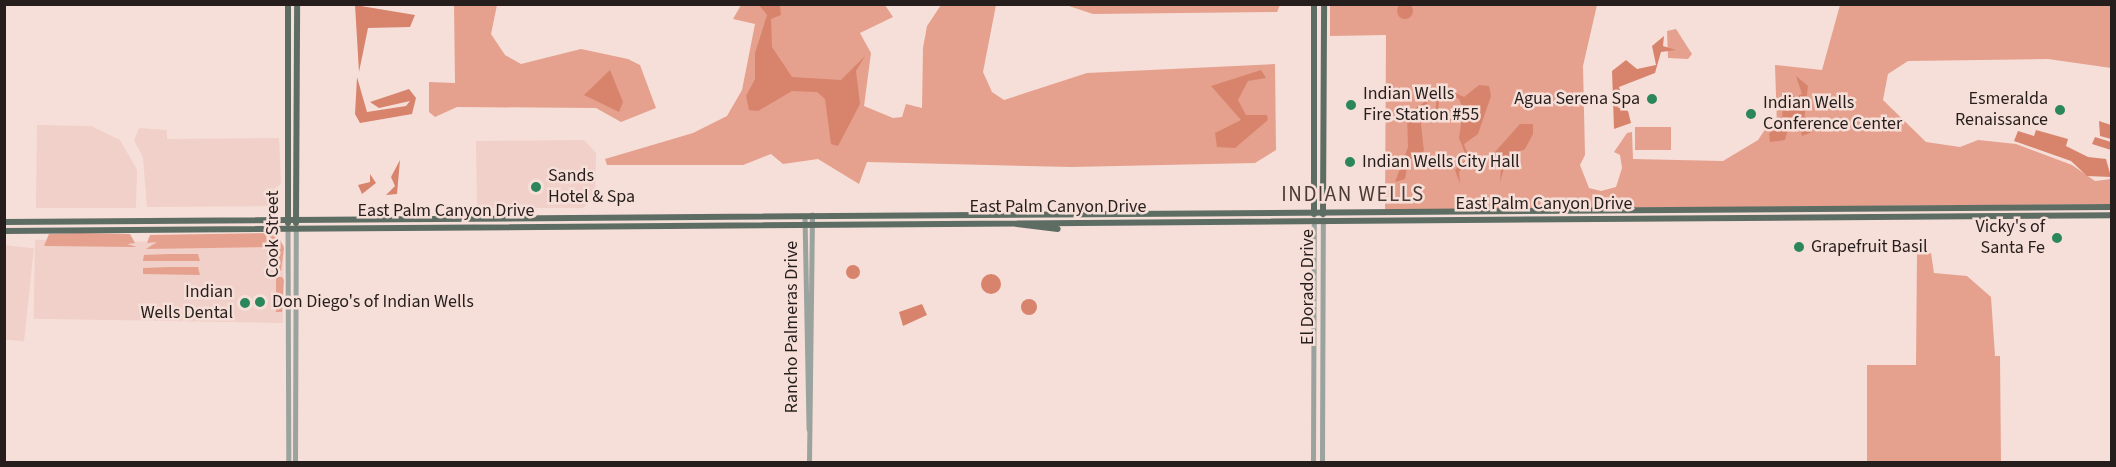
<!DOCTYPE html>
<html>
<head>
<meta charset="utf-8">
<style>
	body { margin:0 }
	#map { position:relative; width:2116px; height:467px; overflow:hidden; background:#f6dfd8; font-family:"Source Sans 3",sans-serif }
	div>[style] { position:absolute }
	.built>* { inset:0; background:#f0d0c8; transform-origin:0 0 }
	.green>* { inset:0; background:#e5a18e; transform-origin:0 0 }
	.water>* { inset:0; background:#d8846d }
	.round { border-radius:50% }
	.minor>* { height:4.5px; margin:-2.25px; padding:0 2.25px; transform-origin:2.25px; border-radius:2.25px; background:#9aa39e }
	.major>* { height:6px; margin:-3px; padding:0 3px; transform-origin:3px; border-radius:3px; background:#5e6d64 }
	.dots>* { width:16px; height:16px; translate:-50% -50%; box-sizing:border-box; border:3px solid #f6dfd8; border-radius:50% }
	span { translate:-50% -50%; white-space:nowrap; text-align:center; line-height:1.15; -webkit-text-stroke:5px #f6dfd8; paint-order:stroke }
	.poi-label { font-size:18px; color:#261e1c }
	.left { translate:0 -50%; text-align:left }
	.right { translate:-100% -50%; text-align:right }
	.street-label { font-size:18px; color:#261e1c }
	.quarter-label { font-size:21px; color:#4c3a35; letter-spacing:1.5px }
	.frame { position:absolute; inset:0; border:6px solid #261e1c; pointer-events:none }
</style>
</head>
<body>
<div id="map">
	<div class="built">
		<div style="clip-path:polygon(37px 125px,91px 126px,120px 140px,137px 170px,136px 208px,36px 208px)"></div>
		<div style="clip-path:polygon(139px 128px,167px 130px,167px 139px,279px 138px,281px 184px,275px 188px,273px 206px,147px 207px,143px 158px,134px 140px)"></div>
		<div style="clip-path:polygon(584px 140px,596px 153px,595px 198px,583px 208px,477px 208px,476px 141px)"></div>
		<div style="left:284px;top:244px;width:79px;height:249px;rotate:91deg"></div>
		<div style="left:4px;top:245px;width:30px;height:94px;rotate:6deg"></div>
	</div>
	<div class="green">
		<div style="clip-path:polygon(454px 5px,497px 5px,491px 34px,505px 55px,521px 64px,581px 49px,628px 59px,640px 65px,656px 108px,621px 122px,596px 108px,457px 107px,435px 117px,429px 112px,429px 82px,455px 83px)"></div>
		<div style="clip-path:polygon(741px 5px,885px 5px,893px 17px,860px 33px,871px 53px,864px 106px,893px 118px,902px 117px,906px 104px,922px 108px,923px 48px,927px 26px,941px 5px,996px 5px,983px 72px,992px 92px,1004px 100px,1087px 73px,1275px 64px,1276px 150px,1255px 163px,1071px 167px,867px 162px,859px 184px,818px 159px,783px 164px,771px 154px,743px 165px,607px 165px,605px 159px,693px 133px,727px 116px,742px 90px,755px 24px,733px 19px)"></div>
		<div style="clip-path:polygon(1066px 5px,1280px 5px,1277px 12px,1093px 14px)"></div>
		<div style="clip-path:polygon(1330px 5px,1597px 5px,1583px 66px,1585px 155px,1580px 165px,1589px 188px,1601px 191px,1616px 187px,1622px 168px,1620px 155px,1614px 152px,1627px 133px,1632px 132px,1633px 159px,1723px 161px,1758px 140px,1766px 128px,1777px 127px,1775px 65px,1822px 70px,1840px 5px,2111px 5px,2111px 68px,2048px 59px,1908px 61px,1888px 74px,1883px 100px,1926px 142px,1960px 147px,1978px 140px,2016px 144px,2072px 165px,2095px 181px,2111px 179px,2111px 204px,1385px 210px,1386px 35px,1330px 36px)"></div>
		<div style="clip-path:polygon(1676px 29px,1692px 54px,1688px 59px,1668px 58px,1667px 31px)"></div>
		<div style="left:1635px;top:127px;width:36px;height:23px"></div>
		<div style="clip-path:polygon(79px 233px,130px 234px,135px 243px,127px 244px,137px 247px,44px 246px,49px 234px)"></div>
		<div style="clip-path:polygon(277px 233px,284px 248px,281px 271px,276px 271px,278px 257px,271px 256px,270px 247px,146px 249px,157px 242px,147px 243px,150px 235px)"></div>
		<div style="clip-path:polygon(1931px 253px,1934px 273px,1967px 276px,1991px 297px,1995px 356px,2000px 356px,2001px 462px,1867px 462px,1867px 365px,1916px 365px,1917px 254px)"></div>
		<div style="clip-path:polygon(169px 254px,198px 254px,200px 261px,143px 261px,144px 255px)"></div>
		<div style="clip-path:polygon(170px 267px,198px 267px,200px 275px,143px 274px,143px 268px)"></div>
		<div style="clip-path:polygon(276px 277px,282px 277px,284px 280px,282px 312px,276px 312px)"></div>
	</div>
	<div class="water">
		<div class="round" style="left:1397px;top:3px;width:16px;height:16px"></div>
		<div style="clip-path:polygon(355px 5px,415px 15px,410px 27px,368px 28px,359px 72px)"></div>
		<div style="clip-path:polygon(759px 5px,780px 5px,781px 15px,771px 19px,772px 47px,792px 77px,841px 80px,865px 56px,856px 71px,860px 104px,838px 146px,831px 144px,825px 99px,817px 92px,792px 91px,758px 111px,749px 110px,746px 96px,755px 79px,755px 53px,767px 15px)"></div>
		<div style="clip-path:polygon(1664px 36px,1663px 46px,1676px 50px,1661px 52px,1655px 73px,1619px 87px,1624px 104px,1617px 107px,1628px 111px,1631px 123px,1614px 129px,1612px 71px,1626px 60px,1637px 69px,1656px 65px,1652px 46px)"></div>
		<div style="clip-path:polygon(610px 70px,623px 102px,619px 112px,584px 95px)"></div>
		<div style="clip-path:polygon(1261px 70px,1266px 78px,1248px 81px,1238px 100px,1246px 115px,1267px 115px,1268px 120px,1235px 148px,1217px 147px,1215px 133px,1241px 120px,1211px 86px)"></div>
		<div style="clip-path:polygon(1796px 76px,1808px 86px,1803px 131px,1823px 122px,1829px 125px,1802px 136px,1799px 122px,1790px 122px,1785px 140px,1770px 142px,1769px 133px,1782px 127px,1783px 91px,1803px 100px,1798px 96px,1802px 94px)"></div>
		<div style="clip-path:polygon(357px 77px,367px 112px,406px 106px,410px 101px,379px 108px,370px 102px,409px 89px,416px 98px,412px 114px,360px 123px,355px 114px)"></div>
		<div style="clip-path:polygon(1479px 85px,1489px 86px,1491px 96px,1478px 134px,1464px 144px,1469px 158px,1459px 172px,1460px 184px,1455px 170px,1467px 158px,1459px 138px,1463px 109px,1459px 99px,1447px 93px,1439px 97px,1438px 118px,1433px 119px,1427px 106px,1419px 107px,1424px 151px,1408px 161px,1405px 179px,1395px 182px,1408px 147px,1407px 114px,1426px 101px,1435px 116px,1437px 93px,1449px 90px,1464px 97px)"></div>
		<div style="clip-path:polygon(2099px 121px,2111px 125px,2111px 139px,2100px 136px)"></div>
		<div style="clip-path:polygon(1520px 124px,1533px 124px,1533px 134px,1525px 149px,1507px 158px,1500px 182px,1501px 167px,1494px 153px)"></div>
		<div style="clip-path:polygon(2036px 130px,2068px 139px,2066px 146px,2088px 157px,2106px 159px,2111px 177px,2087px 176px,2071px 161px,2014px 141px,2018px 131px,2034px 136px)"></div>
		<div style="clip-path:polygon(2095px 137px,2111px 142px,2111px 150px,2092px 144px)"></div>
		<div style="clip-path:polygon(400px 160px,397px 194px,386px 195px,395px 186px,391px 177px)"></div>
		<div style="clip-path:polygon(370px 174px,376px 183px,362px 194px,358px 185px,370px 182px)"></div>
		<div class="round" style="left:846px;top:265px;width:14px;height:14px"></div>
		<div class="round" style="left:981px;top:274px;width:20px;height:20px"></div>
		<div class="round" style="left:1021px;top:299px;width:16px;height:16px"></div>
		<div style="clip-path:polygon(922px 304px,927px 315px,903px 326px,899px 312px)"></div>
	</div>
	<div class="minor">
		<div style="left:805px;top:216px;width:213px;rotate:88.9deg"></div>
		<div style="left:288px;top:227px;width:235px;rotate:89.8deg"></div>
		<div style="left:295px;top:462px;width:234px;rotate:-89.8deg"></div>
		<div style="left:809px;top:462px;width:247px;rotate:-89.3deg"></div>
		<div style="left:1313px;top:462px;width:242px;rotate:-89.8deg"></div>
		<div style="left:1322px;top:462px;width:242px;rotate:-89.8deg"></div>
	</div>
	<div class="major">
		<div style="left:288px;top:4px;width:219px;rotate:90deg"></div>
		<div style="left:1314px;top:214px;width:210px;rotate:-90deg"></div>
		<div style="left:1323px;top:214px;width:210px;rotate:-89.7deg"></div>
		<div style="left:4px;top:222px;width:2108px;rotate:-0.41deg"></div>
		<div style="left:296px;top:223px;width:219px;rotate:-89.7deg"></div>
		<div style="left:1017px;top:224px;width:41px;rotate:7deg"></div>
		<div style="left:4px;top:231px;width:2108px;rotate:-0.43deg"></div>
	</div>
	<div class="dots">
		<div style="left:1652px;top:99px;background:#2c865c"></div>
		<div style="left:1351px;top:105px;background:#2c865c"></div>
		<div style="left:2060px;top:110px;background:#2c865c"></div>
		<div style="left:1751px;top:114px;background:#2c865c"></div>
		<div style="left:1350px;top:162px;background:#2c865c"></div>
		<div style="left:536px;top:187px;background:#2c865c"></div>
		<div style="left:2057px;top:238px;background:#2c865c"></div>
		<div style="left:1799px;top:247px;background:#2c865c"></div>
		<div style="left:260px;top:302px;background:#2c865c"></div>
		<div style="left:245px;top:303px;background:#2c865c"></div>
	</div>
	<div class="poi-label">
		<span class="left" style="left:1363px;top:105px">Indian Wells<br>Fire Station #55</span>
		<span class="right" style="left:1640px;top:99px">Agua Serena Spa</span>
		<span class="right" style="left:2048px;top:110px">Esmeralda<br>Renaissance</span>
		<span class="left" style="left:1763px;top:114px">Indian Wells<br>Conference Center</span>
		<span class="left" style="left:1362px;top:162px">Indian Wells City Hall</span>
		<span class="left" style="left:548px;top:187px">Sands<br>Hotel &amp; Spa</span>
		<span class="right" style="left:2045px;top:238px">Vicky's of<br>Santa Fe</span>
		<span class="left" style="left:1811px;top:247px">Grapefruit Basil</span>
		<span class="right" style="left:233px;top:303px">Indian<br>Wells Dental</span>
		<span class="left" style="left:272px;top:302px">Don Diego's of Indian Wells</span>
	</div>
	<div class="street-label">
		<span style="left:1544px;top:204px">East Palm Canyon Drive</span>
		<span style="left:1058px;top:207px">East Palm Canyon Drive</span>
		<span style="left:446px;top:211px">East Palm Canyon Drive</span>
		<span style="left:273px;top:234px;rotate:-90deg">Cook Street</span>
		<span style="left:1308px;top:287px;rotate:-90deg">El Dorado Drive</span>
		<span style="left:792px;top:327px;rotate:-90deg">Rancho Palmeras Drive</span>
	</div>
	<div class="quarter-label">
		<span style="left:1353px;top:194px">INDIAN WELLS</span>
	</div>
	<div class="frame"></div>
</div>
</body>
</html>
